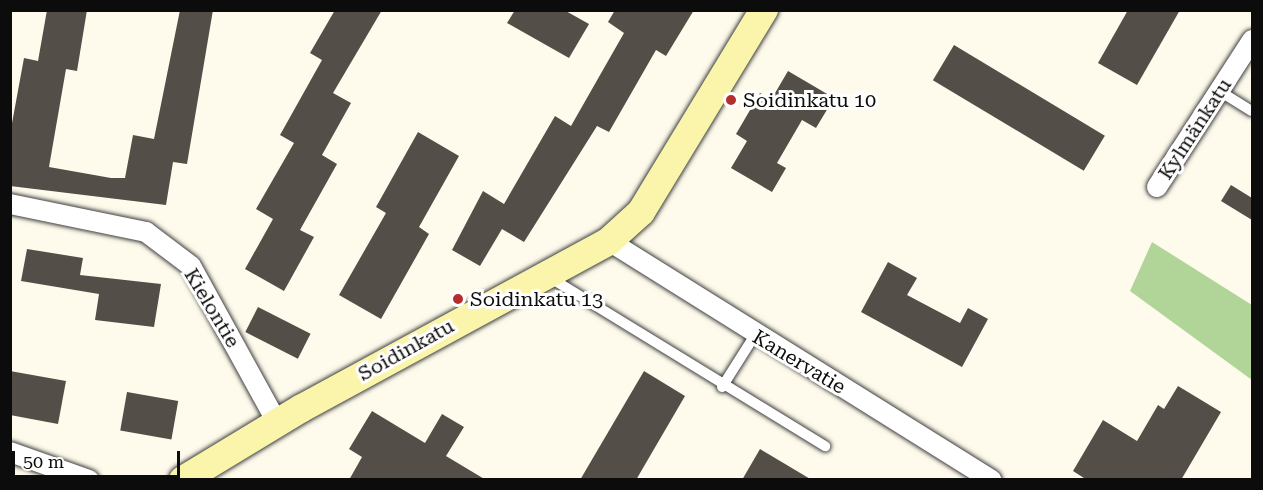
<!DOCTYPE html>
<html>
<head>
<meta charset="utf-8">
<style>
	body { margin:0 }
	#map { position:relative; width:1263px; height:490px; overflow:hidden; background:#fefbec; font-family:"Roboto Serif",serif }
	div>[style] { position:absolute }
	.forest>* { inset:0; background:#b1d599 }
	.building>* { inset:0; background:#544e49; transform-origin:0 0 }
	.roads { filter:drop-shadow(0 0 2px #3f3f3f) drop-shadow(0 0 2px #3f3f3f) }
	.lane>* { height:10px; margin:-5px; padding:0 5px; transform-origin:5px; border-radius:5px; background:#fff }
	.street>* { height:20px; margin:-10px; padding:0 10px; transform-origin:10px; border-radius:10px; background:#fff }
	.secondary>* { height:28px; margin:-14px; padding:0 14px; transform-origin:14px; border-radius:14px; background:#faf5ab }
	.dots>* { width:16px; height:16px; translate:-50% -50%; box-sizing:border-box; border:3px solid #fff; border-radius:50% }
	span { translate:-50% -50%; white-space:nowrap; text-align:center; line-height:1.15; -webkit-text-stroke:6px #fff; paint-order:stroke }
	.poi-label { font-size:20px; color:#0c0c0c }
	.left { translate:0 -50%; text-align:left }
	.street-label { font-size:20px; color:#0c0c0c }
	.frame { position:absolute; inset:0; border:12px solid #0c0c0c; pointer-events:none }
	.scale { position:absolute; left:12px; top:451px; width:168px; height:27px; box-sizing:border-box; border:3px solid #0c0c0c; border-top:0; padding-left:8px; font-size:18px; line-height:21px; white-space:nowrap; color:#0c0c0c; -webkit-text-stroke:4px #fff; paint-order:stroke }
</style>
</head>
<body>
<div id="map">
	<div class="forest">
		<div style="clip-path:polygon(1152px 242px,1252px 305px,1252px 380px,1130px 291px)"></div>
	</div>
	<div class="building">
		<div style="clip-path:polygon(47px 10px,87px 10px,77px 71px,66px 69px,49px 167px,111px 178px,125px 178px,133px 135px,154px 139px,180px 10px,213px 10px,187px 164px,173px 162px,166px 205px,10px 186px,10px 134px,24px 58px,38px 61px)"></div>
		<div style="clip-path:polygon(335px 10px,382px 10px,333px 93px,351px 103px,322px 155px,337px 164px,300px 230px,314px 237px,284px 291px,245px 269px,273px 219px,256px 209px,294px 143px,280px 135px,322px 60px,310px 53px)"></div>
		<div style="clip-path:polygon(515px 10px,564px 10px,589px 24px,569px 58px,507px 23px)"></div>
		<div style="clip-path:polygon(615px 10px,694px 10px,666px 56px,656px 50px,609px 132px,597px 126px,524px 242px,502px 229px,480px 266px,452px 250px,483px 191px,504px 204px,555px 116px,571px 126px,624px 33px,608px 22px)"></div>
		<div style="clip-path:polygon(1128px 10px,1180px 10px,1137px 85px,1098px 63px)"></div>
		<div style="left:954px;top:45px;width:176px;height:41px;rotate:31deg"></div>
		<div style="clip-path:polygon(788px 71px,834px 98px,816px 128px,802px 120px,777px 163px,786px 168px,772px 192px,731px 168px,747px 141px,736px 134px,760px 93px,771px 100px)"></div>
		<div style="clip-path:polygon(418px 132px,459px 156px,419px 227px,429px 234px,381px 319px,339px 295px,386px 213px,376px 207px)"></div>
		<div style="clip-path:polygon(1231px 185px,1252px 198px,1252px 220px,1221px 201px)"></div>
		<div style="clip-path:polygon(27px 249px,83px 258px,80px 275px,161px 284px,154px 327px,95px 320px,99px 294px,21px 281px)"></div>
		<div style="clip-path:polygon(888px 262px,917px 278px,907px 295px,960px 323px,968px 308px,988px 319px,962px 367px,861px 312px)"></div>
		<div style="left:258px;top:307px;width:59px;height:28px;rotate:27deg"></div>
		<div style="clip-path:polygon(10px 371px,66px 381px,58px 424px,10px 415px)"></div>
		<div style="clip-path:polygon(644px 371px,685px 396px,636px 480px,580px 480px)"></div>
		<div style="clip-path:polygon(1178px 386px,1221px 412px,1181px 480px,1087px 480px,1073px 471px,1103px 420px,1137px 441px,1158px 405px,1164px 409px)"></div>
		<div style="left:127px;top:392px;width:52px;height:39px;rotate:10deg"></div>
		<div style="clip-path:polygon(372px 411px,425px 443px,442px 414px,464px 427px,446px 456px,486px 480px,349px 480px,362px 457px,349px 449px)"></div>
		<div style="clip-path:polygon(760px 449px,812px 480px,742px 480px)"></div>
	</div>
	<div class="roads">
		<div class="lane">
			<div style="left:1221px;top:92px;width:36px;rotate:32deg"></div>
			<div style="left:549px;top:277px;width:324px;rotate:31.5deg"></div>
			<div style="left:722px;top:387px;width:62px;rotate:-57.6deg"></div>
		</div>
		<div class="street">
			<div style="left:1157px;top:187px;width:175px;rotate:-57.1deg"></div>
			<div style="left:10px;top:204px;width:139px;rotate:11.6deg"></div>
			<div style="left:146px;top:232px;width:56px;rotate:37.1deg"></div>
			<div style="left:191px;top:266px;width:180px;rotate:61.2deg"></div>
			<div style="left:609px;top:241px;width:451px;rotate:32deg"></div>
			<div style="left:10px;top:452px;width:84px;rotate:19.5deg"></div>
		</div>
		<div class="secondary">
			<div style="left:183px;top:480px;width:139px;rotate:-31.2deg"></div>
			<div style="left:302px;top:408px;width:349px;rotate:-28.5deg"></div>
			<div style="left:609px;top:241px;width:43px;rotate:-42.2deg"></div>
			<div style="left:641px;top:212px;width:237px;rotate:-58.7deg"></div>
		</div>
	</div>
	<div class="dots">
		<div style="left:731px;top:100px;background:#b32e2d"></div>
		<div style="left:458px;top:299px;background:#b32e2d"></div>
	</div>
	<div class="poi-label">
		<span class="left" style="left:743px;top:100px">Soidinkatu 10</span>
		<span class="left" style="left:470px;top:299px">Soidinkatu 13</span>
	</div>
	<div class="street-label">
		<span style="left:1195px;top:129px;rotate:-57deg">Kylmänkatu</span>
		<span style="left:212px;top:308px;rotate:59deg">Kielontie</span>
		<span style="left:406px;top:350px;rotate:-29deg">Soidinkatu</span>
		<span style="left:799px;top:362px;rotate:31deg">Kanervatie</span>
	</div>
	<div class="frame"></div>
	<div class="scale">50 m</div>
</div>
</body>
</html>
